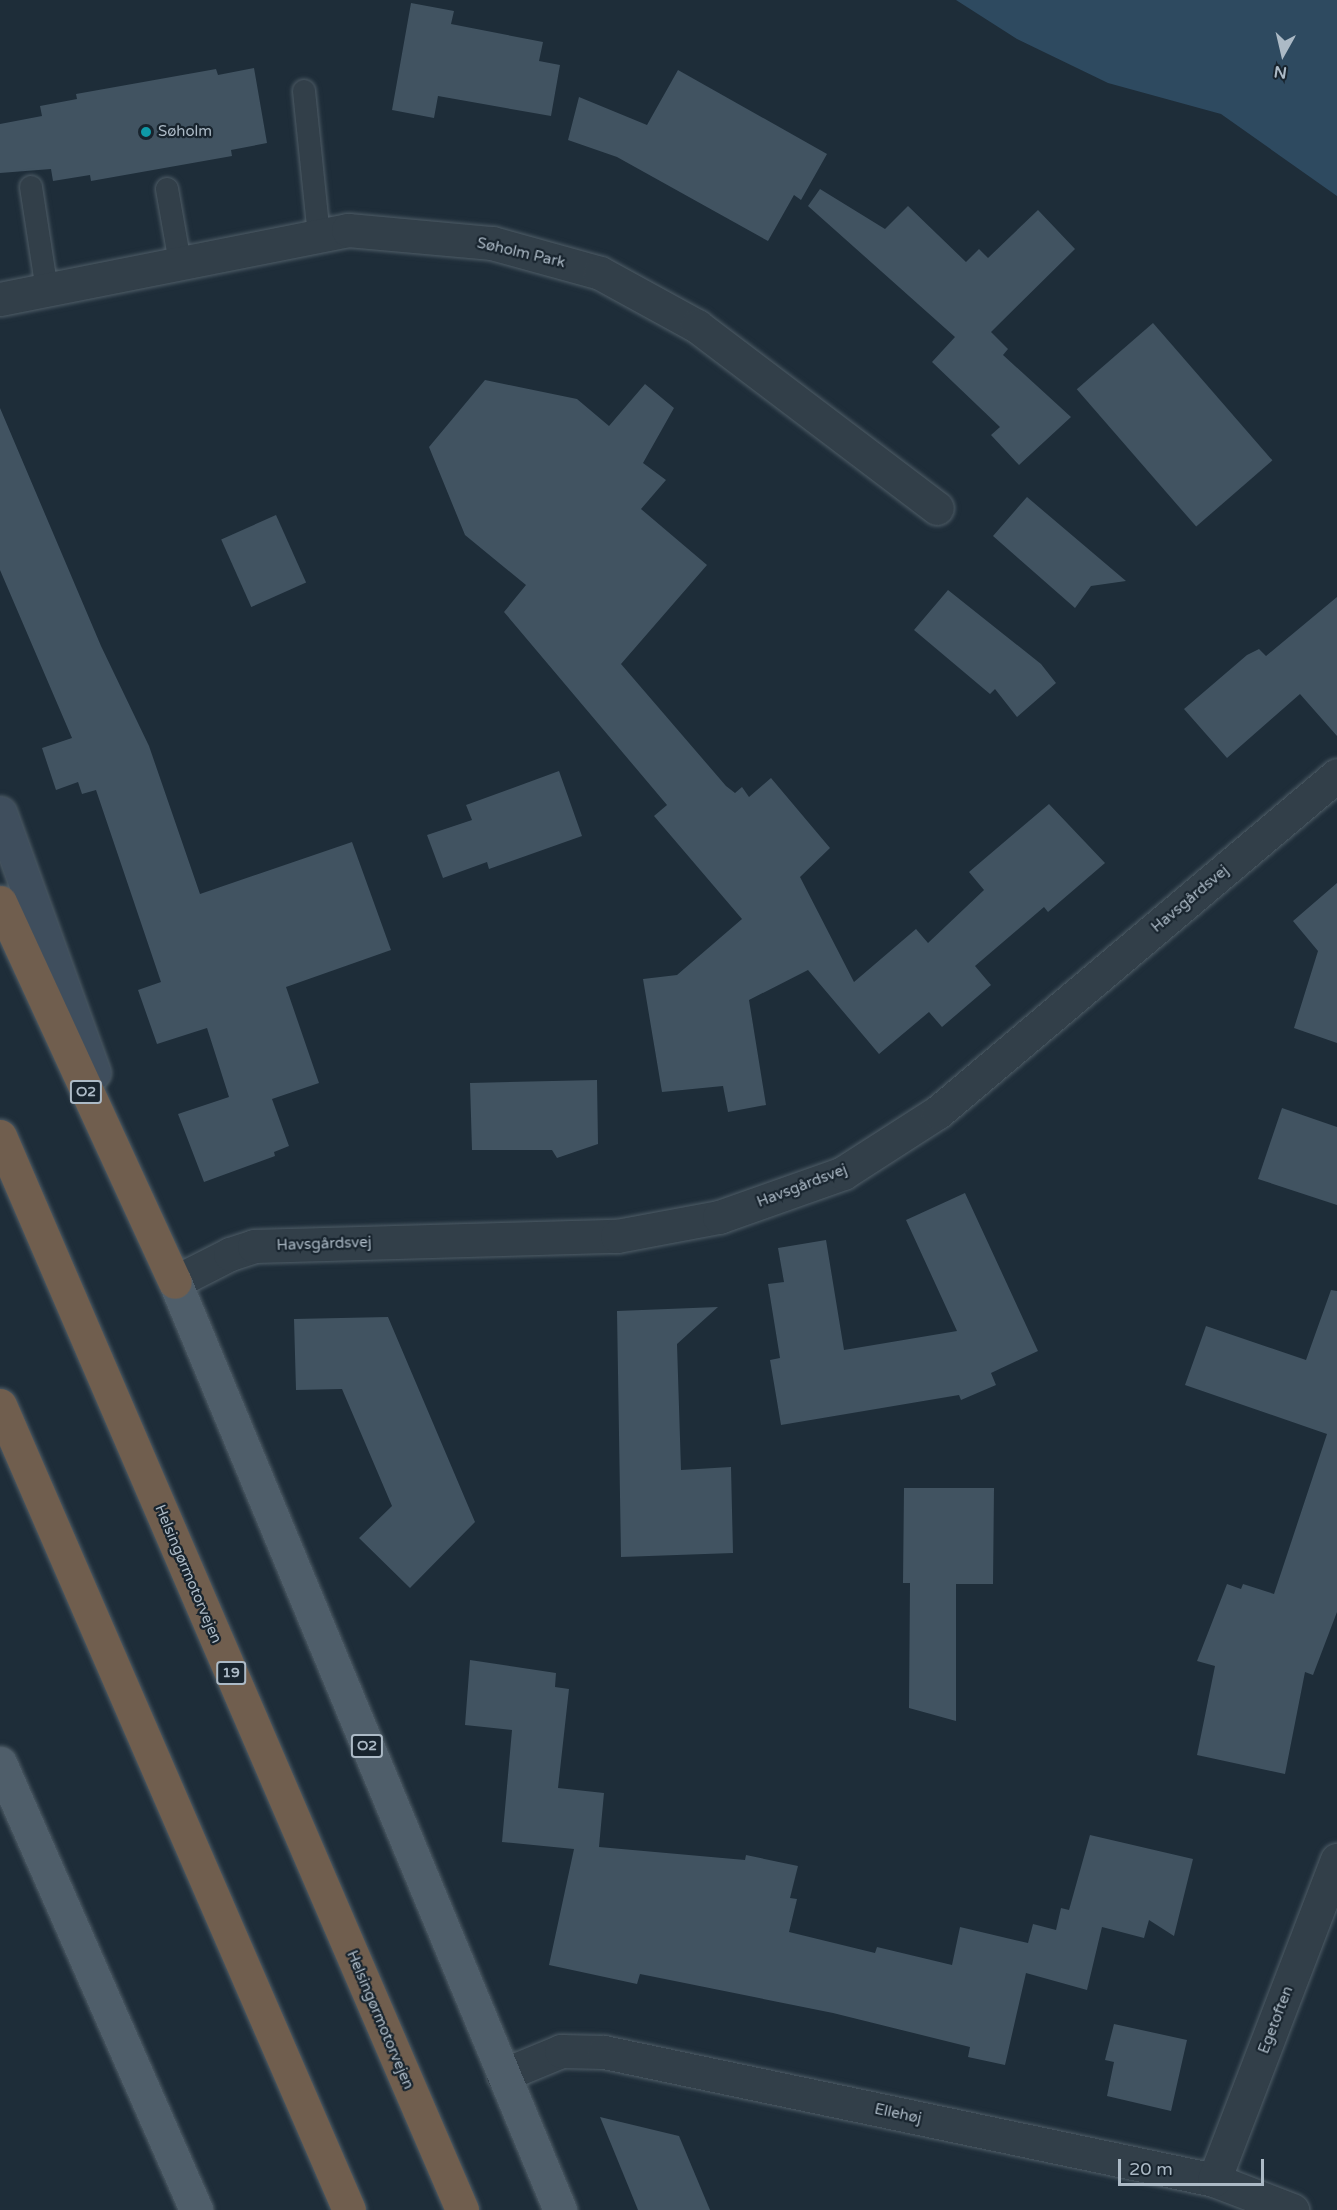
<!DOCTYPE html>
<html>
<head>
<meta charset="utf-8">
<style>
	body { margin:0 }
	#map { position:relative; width:1337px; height:2210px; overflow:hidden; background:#1e2d39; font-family:"Varela Round",sans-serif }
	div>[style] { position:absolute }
	.water>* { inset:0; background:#2e4a60 }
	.building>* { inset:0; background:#415361; transform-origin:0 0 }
	.roads { filter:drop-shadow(0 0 2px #4f5d67) drop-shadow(0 0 2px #4f5d67) }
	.lane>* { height:22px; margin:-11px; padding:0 11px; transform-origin:11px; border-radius:11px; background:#323f49 }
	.street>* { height:33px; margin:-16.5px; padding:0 16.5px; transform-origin:16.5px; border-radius:16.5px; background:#323f49 }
	.secondary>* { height:33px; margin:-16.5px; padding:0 16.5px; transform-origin:16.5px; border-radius:16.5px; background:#3f4e5d }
	.primary>* { height:33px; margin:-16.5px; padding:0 16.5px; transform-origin:16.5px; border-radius:16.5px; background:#4f5e6a }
	.highway>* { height:33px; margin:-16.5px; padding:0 16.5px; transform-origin:16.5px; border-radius:16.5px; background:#705e4e }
	.dots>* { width:16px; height:16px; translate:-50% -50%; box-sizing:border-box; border:3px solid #18242e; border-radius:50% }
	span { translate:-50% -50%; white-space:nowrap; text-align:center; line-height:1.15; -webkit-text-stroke:4.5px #18242e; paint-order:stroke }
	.shield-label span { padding:2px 4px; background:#18242e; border:2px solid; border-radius:4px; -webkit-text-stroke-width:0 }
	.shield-label { font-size:14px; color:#acbac6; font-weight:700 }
	.poi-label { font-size:15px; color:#acbac6 }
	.left { translate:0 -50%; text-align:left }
	.street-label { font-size:15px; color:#acbac6 }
	.north { position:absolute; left:1253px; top:24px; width:60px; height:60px; -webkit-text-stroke:4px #18242e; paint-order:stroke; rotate:188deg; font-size:16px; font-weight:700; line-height:24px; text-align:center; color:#acbac6 }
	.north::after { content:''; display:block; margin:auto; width:21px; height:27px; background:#acbac6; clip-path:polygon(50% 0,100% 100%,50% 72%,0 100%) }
	.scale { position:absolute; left:1118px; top:2159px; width:146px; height:27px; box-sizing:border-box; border:3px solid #acbac6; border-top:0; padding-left:8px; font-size:18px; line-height:21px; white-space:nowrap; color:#acbac6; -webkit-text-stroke:4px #18242e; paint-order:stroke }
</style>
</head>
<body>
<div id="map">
	<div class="water">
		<div style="clip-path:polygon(956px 0,1337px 0,1337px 196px,1221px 114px,1108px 83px,1017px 39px)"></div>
	</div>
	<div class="building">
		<div style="clip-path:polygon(411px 3px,454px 11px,451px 24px,543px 42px,539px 61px,560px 65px,551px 116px,438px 96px,434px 118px,392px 110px)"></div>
		<div style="clip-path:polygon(254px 68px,267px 143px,231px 150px,232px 156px,91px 181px,90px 175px,53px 181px,51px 169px,0 173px,0 124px,42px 116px,40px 106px,77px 99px,76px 94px,216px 69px,218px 75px)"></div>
		<div style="clip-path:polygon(678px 70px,827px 154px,801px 200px,794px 195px,768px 241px,617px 157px,568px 140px,579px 97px,647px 125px)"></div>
		<div style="clip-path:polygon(820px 189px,885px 229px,908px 206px,966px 262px,979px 249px,988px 258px,1038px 210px,1075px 249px,991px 332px,1008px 349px,1003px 355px,1071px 417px,1019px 465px,991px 435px,1000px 427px,932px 362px,955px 337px,808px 206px)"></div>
		<div style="left:1153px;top:323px;width:182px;height:101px;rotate:49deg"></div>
		<div style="clip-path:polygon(485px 380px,577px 399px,609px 426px,645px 384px,674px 408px,643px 463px,666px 480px,641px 509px,707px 565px,621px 664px,726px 786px,735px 793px,742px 787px,749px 797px,771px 778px,830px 848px,800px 877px,854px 982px,916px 929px,928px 943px,984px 890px,969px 872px,1049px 804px,1105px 863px,1048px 912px,1044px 907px,975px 966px,991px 985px,942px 1027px,929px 1012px,879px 1054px,808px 970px,749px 1000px,766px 1105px,728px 1112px,723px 1086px,662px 1092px,643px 979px,677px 975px,742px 919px,654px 816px,667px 805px,504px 612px,526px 585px,465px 535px,429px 447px)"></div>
		<div style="clip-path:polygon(0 408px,101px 646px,149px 746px,200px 894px,352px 842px,391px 950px,286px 987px,319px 1083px,272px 1099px,289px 1146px,274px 1152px,275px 1156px,204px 1182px,178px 1114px,229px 1097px,207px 1028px,157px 1044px,138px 990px,161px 982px,96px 790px,82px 794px,78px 782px,56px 790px,42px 748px,72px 738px,0 570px)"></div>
		<div style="clip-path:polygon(1027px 497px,1126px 581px,1091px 586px,1075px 608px,993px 536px)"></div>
		<div style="left:276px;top:515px;width:74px;height:60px;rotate:66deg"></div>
		<div style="clip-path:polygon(948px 590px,1041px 664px,1056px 683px,1017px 717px,995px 689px,990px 694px,914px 630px)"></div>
		<div style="clip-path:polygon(1337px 597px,1337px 736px,1300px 694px,1227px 758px,1184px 709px,1247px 655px,1259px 649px,1266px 656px)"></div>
		<div style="clip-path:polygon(559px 771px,582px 836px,489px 869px,487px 862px,443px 878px,427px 835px,472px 820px,466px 805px)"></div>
		<div style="clip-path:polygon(1337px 883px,1337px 1043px,1294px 1028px,1318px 951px,1293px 921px)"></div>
		<div style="clip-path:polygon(597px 1080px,598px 1144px,557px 1158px,552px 1150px,472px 1150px,470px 1083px)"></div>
		<div style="clip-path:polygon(1282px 1108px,1337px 1127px,1337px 1205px,1258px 1179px)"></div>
		<div style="clip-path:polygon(965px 1193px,1038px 1351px,991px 1373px,996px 1385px,961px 1400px,959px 1395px,781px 1425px,770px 1360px,780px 1358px,768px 1284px,784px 1282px,778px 1248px,826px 1240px,844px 1350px,957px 1331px,906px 1220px)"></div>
		<div style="clip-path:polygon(1331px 1290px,1337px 1291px,1337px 1612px,1313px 1675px,1305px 1672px,1285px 1774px,1197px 1755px,1215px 1666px,1197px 1661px,1227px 1584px,1241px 1589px,1243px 1584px,1274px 1594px,1327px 1434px,1185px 1385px,1206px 1326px,1306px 1360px)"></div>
		<div style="clip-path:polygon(718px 1307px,677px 1344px,681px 1470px,731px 1467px,733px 1553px,621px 1557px,617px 1311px)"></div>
		<div style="clip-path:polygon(388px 1317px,475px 1522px,410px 1588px,359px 1538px,392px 1506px,342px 1389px,296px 1390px,294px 1319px)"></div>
		<div style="clip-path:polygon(904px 1488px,994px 1488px,993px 1584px,956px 1584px,956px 1721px,909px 1708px,910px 1583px,903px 1583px)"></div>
		<div style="clip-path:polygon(470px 1660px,556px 1673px,555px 1687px,569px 1689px,558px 1788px,604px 1793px,599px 1847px,745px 1860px,746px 1855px,798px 1866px,790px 1898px,797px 1899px,789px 1932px,875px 1953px,877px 1947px,952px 1965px,960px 1927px,1028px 1943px,1033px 1924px,1056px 1930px,1061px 1908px,1069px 1910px,1090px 1835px,1193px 1859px,1174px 1936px,1149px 1920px,1144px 1938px,1102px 1927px,1087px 1990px,1026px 1973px,1005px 2065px,968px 2057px,970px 2047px,833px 2013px,640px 1974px,637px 1984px,549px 1965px,574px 1849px,502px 1842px,512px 1730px,465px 1725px)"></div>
		<div style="clip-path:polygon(1114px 2024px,1187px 2040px,1171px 2111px,1107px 2096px,1114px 2062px,1105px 2060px)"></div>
		<div style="clip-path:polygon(600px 2117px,679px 2136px,710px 2210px,638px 2210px)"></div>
	</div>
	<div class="roads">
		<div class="lane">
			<div style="left:304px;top:91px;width:146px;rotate:84.1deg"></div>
			<div style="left:31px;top:187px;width:104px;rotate:81.2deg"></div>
			<div style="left:167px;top:189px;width:75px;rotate:80deg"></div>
		</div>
		<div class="street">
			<div style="left:0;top:299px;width:355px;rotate:-11.2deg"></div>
			<div style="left:348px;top:230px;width:145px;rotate:5.2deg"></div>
			<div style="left:492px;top:243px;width:112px;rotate:15.5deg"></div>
			<div style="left:600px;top:273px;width:111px;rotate:28.7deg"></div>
			<div style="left:697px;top:326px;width:301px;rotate:37.2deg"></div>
			<div style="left:175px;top:1282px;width:62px;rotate:-27deg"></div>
			<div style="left:230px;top:1254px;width:25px;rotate:-18deg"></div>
			<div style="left:254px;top:1246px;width:363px;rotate:-1.6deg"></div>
			<div style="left:617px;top:1236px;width:104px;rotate:-10.6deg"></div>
			<div style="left:719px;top:1217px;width:132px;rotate:-19.5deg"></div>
			<div style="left:843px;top:1173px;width:113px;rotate:-32.7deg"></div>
			<div style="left:938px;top:1112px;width:522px;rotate:-40.18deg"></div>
			<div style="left:503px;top:2075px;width:63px;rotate:-22.5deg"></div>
			<div style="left:561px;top:2051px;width:43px;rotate:1.3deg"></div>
			<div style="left:604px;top:2052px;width:623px;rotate:11.85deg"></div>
			<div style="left:1214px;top:2180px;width:84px;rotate:21deg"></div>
			<div style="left:1214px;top:2180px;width:343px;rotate:-69deg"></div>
		</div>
		<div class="secondary">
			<div style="left:0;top:813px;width:276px;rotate:70.1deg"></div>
		</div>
		<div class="primary">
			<div style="left:175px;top:1282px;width:1005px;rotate:67.47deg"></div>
			<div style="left:0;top:1763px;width:488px;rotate:66.3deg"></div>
		</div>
		<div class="highway">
			<div style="left:0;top:902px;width:418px;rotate:65.3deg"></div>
			<div style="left:0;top:1136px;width:1169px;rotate:66.72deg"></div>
			<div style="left:0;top:1405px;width:877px;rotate:66.56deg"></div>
		</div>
	</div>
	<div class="dots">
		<div style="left:146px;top:132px;background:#0f9aa8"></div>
	</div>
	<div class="shield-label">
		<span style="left:86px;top:1092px">O2</span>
		<span style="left:231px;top:1673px">19</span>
		<span style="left:367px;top:1746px">O2</span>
	</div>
	<div class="poi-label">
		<span class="left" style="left:158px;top:132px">Søholm</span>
	</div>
	<div class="street-label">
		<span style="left:521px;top:253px;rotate:13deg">Søholm Park</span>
		<span style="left:1190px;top:899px;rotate:-40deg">Havsgårdsvej</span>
		<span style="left:802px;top:1186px;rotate:-21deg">Havsgårdsvej</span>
		<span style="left:324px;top:1244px;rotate:-2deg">Havsgårdsvej</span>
		<span style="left:188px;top:1574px;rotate:67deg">Helsingørmotorvejen</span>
		<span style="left:380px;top:2020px;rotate:67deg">Helsingørmotorvejen</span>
		<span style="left:1276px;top:2020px;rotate:-69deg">Egetoften</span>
		<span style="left:898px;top:2114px;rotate:12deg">Ellehøj</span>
	</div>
	<div class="north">N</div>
	<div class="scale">20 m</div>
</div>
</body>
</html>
